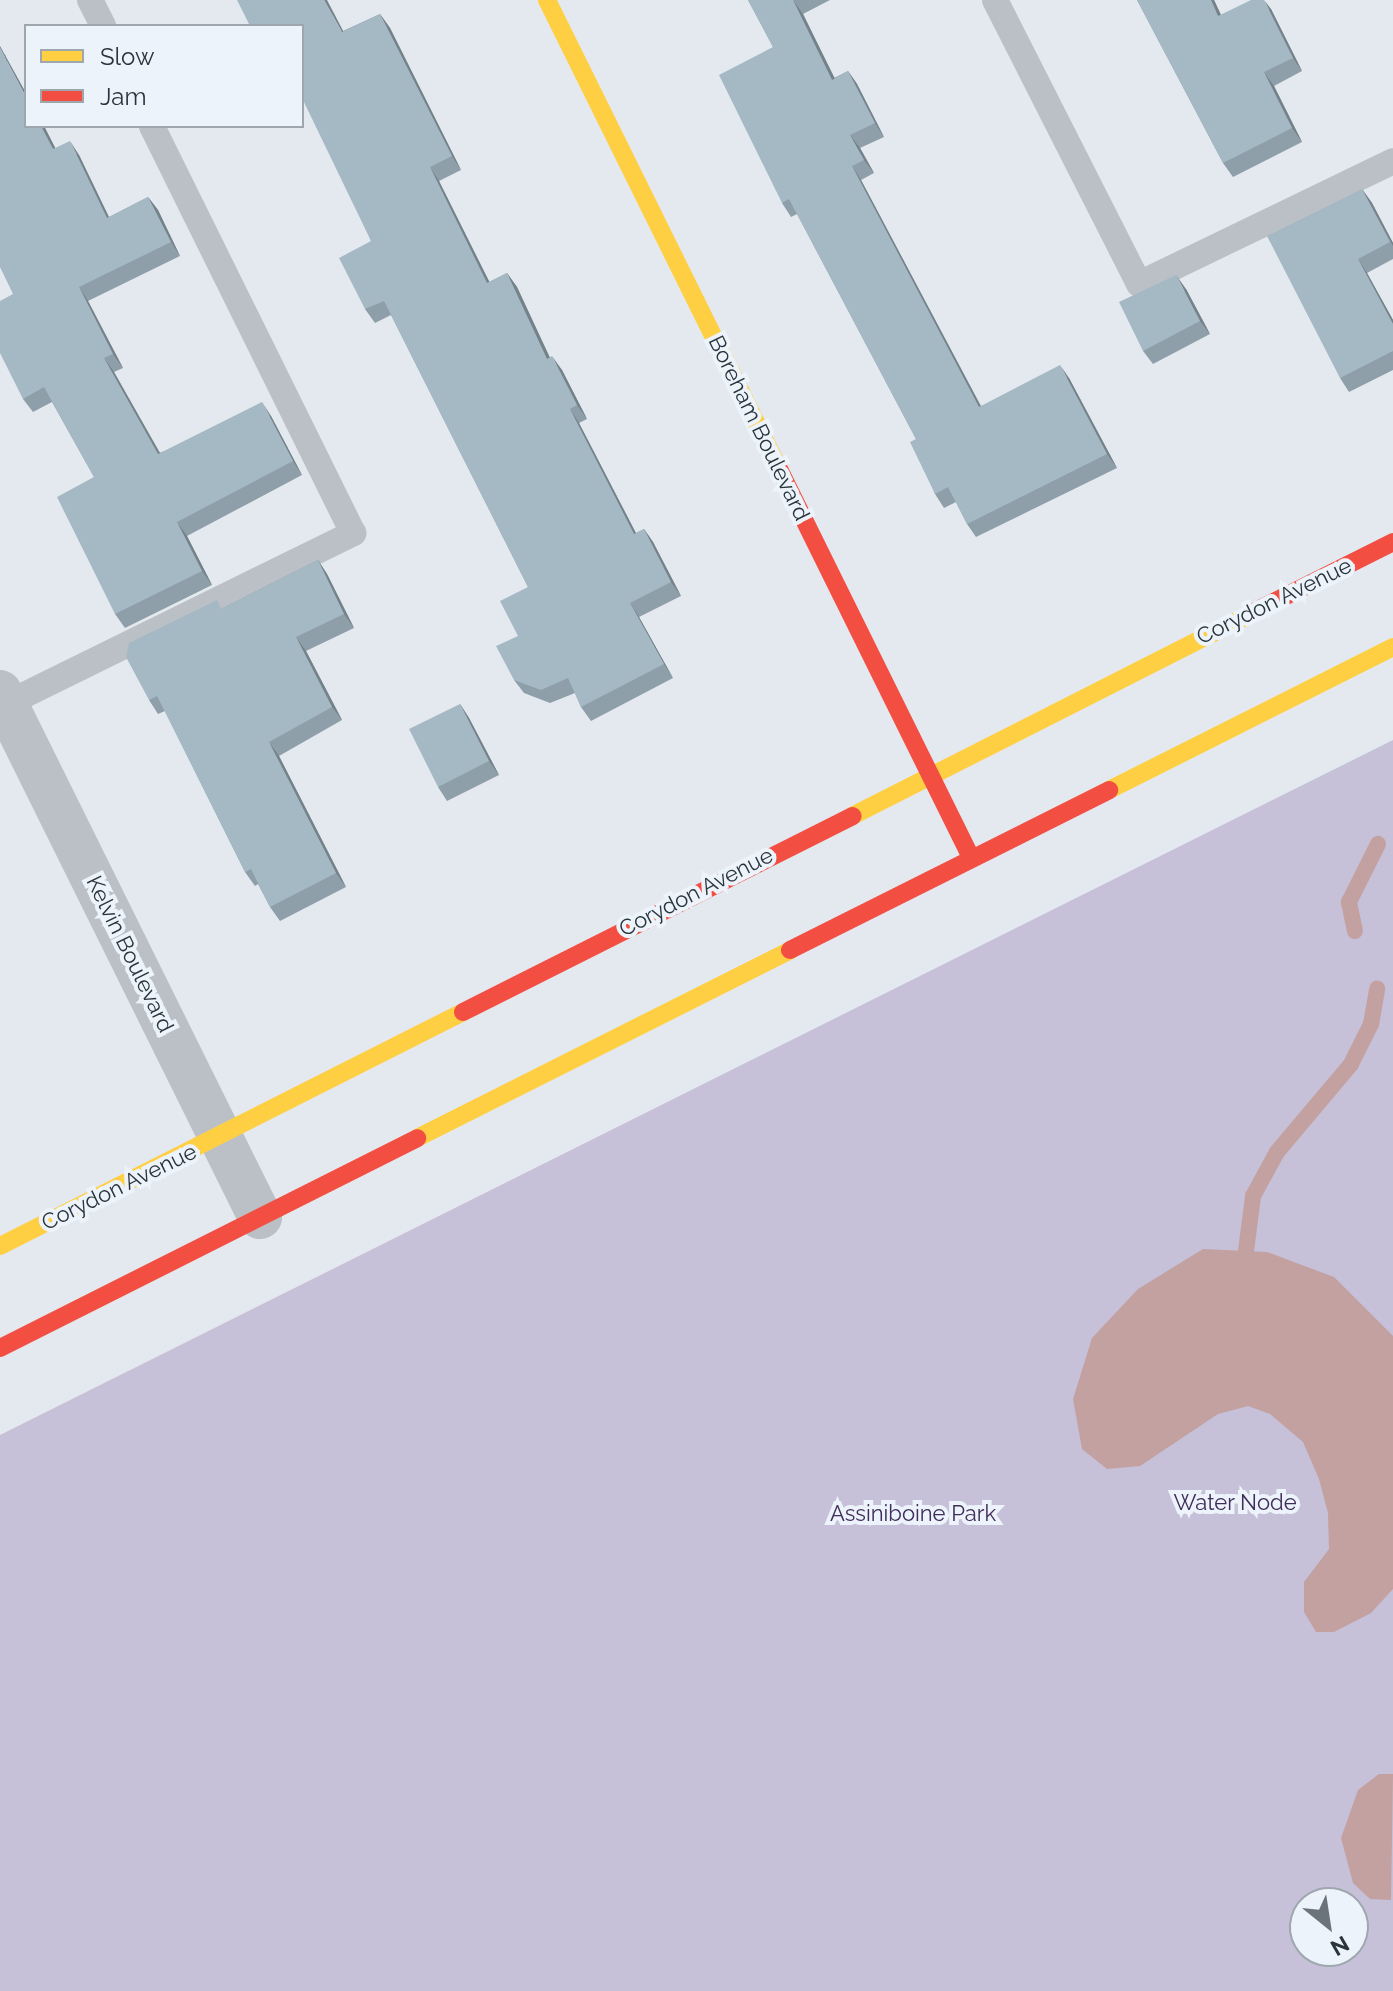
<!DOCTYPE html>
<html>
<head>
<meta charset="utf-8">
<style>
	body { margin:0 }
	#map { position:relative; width:1393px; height:1991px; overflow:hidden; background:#e4e9f0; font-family:Raleway,sans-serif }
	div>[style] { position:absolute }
	.green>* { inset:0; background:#c6c0d8 }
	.water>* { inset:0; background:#c2a1a0 }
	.stream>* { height:16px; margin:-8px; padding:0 8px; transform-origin:8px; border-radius:8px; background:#c2a1a0 }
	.lane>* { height:26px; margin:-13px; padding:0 13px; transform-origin:13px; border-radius:13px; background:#bac0c6 }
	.street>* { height:44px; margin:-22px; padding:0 22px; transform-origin:22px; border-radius:22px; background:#bac0c6 }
	.slow>* { height:18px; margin:-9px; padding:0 9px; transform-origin:9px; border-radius:9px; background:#ffcf43 }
	.jam>* { height:18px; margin:-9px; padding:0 9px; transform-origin:9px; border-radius:9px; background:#f24e42 }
	.wall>* { inset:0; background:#8e9fa9 }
	.shaded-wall>* { inset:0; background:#748289 }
	.building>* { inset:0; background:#a5b9c4 }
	span { translate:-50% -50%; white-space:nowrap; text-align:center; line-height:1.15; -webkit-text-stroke:8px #edf3fb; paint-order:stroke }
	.street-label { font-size:22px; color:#2a353b }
	.park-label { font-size:22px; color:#402d5a }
	.legend { position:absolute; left:24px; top:24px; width:280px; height:104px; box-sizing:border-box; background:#edf3fb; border:2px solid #9fa7ae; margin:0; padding:10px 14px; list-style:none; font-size:24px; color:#2a353b }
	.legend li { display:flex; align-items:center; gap:16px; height:40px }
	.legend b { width:40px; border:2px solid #9fa7ae }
	.north { position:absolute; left:1289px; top:1887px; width:80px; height:80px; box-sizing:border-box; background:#edf3fb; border:2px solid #9fa7ae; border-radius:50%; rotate:150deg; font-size:22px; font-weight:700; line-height:32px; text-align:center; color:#2a353b }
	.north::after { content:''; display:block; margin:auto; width:28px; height:36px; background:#6b747a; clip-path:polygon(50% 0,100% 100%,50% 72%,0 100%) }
</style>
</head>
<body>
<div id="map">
	<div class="green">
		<div style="clip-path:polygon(evenodd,1393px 740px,1393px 1991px,0 1991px,0 1435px,1393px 740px,1305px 1903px,1353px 1903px,1353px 1951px,1305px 1951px,1305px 1903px)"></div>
	</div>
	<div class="water">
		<div style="clip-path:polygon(1203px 1249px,1267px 1252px,1334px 1277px,1393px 1336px,1393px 1589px,1371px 1613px,1334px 1632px,1316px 1632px,1304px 1612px,1304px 1582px,1329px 1549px,1328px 1513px,1319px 1479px,1303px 1442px,1270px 1414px,1248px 1406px,1218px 1414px,1140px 1466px,1107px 1469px,1082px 1449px,1073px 1399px,1092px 1338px,1138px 1289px)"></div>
		<div style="clip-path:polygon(1379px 1774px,1393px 1774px,1391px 1900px,1370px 1899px,1353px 1883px,1341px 1838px,1358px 1790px)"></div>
	</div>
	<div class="stream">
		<div style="left:1355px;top:931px;width:30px;rotate:-102deg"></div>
		<div style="left:1349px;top:902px;width:65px;rotate:-63.4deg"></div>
		<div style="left:1246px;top:1251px;width:55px;rotate:-82.7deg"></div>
		<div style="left:1253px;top:1196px;width:50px;rotate:-61.4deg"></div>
		<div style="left:1277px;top:1152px;width:115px;rotate:-49.9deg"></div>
		<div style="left:1351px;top:1064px;width:45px;rotate:-63.4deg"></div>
		<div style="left:1371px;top:1024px;width:36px;rotate:-80deg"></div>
	</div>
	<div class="lane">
		<div style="left:90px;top:0;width:29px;rotate:63deg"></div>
		<div style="left:995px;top:0;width:318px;rotate:63.1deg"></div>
		<div style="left:1139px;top:284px;width:282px;rotate:-25.8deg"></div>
		<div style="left:0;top:707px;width:394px;rotate:-26.2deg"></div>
		<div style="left:353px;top:533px;width:454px;rotate:-116.3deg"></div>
	</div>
	<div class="street">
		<div style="left:0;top:692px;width:586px;rotate:63.65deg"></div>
	</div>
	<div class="slow">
		<div style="left:547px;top:0;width:523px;rotate:63.68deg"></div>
		<div style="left:1109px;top:790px;width:318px;rotate:-26.7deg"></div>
		<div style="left:852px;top:816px;width:449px;rotate:-26.9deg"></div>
		<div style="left:417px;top:1138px;width:418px;rotate:-26.7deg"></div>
		<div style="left:0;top:1246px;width:519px;rotate:-26.81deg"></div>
	</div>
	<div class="jam">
		<div style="left:779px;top:469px;width:432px;rotate:63.7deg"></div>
		<div style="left:1252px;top:613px;width:158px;rotate:-26.7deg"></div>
		<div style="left:790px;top:950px;width:357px;rotate:-26.6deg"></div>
		<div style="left:463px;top:1012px;width:436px;rotate:-26.7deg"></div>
		<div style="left:0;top:1348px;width:467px;rotate:-26.7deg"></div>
	</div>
	<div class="wall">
		<div style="clip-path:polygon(748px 0,830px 0,803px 14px,834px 78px,848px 71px,857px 84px,884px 137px,860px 148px,874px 173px,861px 180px,981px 406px,1069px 378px,1117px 468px,976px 537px,967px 524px,956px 502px,944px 508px,935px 494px,916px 439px,797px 214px,791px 217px,782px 203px,773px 47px)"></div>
		<div style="clip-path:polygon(1137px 0,1214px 0,1221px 15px,1271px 9px,1302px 71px,1274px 86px,1302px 142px,1233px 177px,1223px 163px)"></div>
		<div style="clip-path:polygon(380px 14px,390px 28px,461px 170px,439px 181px,489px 282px,507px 273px,517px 287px,550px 358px,562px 370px,587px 419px,579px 423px,636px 533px,644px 529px,653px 542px,681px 596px,639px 617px,673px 678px,591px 721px,581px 707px,575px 693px,550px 703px,524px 693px,514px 680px,518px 636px,528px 587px,391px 315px,375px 323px,365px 309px,371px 241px,302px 26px,343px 31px)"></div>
		<div style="clip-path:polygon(5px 54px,26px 126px,44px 126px,55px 148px,79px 155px,109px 217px,148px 197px,158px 210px,180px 256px,88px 301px,123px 368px,114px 372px,159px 453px,271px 416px,302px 475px,187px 536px,212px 585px,125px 628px,115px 614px,94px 477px,52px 402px,33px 412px,23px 399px,13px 294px)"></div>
		<div style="clip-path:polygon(1362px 189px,1372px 203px,1393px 243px,1393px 259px,1367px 273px,1393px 320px,1393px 370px,1349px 392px,1340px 378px)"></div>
		<div style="clip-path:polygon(1186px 289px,1210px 334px,1153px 364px,1143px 351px)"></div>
		<div style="clip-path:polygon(318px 560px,327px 574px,354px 628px,306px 651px,342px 720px,279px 756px,346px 887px,280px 921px,270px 907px,258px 884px,255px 886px,245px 872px,165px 711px,158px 714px,149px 700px,223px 608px)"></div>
		<div style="clip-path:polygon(460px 704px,469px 718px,499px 775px,447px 801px,438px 787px)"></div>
	</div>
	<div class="shaded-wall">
		<div style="clip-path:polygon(324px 0,327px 0,351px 46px,342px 32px)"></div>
		<div style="clip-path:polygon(793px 0,803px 14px,842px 93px,832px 80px)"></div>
		<div style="clip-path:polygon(1211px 0,1214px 0,1228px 30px,1218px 16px)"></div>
		<div style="clip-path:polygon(1264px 0,1271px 9px,1302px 71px,1293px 58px)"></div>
		<div style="clip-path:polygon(380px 14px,390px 28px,461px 170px,452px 156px)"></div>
		<div style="clip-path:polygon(0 46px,26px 93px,26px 97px,0 48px)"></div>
		<div style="clip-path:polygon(848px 71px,857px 84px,884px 137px,875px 123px)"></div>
		<div style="clip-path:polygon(1264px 72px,1274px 86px,1302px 142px,1292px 128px)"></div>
		<div style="clip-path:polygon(41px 126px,44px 126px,63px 163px,53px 149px)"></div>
		<div style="clip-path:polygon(850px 135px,860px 148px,874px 173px,864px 160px)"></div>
		<div style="clip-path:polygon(70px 141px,79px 155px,116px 232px,107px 218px)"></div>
		<div style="clip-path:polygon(852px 166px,861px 180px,988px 420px,979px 407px)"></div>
		<div style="clip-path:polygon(430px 167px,439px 181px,497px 297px,487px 283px)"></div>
		<div style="clip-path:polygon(1362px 189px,1372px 203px,1393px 243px,1393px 246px)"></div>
		<div style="clip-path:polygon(148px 197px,158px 210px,180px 256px,171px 242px)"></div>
		<div style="clip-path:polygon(1358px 259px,1367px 273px,1393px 320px,1393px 324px)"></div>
		<div style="clip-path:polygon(507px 273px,517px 287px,557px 373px,547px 359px)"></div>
		<div style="clip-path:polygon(1176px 275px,1186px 289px,1210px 334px,1200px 321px)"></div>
		<div style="clip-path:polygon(79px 287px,88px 301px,123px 368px,113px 354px)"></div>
		<div style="clip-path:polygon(552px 356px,562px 370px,587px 419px,577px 405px)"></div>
		<div style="clip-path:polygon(104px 358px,114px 372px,168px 467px,158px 454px)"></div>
		<div style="clip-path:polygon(1060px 365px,1069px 378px,1117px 468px,1107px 454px)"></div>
		<div style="clip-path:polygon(262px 402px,271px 416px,302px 475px,293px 461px)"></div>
		<div style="clip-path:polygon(570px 409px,579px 423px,643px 547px,634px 534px)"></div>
		<div style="clip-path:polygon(177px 522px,187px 536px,212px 585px,202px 571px)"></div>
		<div style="clip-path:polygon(644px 529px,653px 542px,681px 596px,671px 582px)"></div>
		<div style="clip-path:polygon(318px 560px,327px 574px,354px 628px,344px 614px)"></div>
		<div style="clip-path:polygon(630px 603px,639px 617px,673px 678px,664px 664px)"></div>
		<div style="clip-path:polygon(296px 637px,306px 651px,342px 720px,332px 707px)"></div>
		<div style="clip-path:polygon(460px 704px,469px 718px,499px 775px,489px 761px)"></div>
		<div style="clip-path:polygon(269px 742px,279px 756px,346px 887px,336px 873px)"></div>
	</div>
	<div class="building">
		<div style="clip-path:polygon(237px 0,324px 0,342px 32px,380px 14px,452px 156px,430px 167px,487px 283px,507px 273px,547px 359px,552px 356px,577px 405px,570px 409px,634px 534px,644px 529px,671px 582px,630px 603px,664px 664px,581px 707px,568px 678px,541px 690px,514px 680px,496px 646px,518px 636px,500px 601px,528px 587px,384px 301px,365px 309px,339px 258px,371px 241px,302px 98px,302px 26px,250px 26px)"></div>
		<div style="clip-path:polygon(748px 0,793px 0,832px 80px,848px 71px,875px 123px,850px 135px,864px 160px,852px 166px,979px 407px,1060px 365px,1107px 454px,967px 524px,948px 487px,935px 494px,910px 442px,916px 439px,789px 199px,782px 203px,719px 75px,773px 47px)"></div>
		<div style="clip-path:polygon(1137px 0,1211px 0,1218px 16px,1251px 0,1264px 0,1293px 58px,1264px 72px,1292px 128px,1223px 163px)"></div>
		<div style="clip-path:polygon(0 48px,26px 97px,26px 126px,41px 126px,53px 149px,70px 141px,107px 218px,148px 197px,171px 242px,79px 287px,113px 354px,104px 358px,158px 454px,262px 402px,293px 461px,177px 522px,202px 571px,115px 614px,57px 497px,94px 477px,44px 387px,23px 399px,0 353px,0 301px,13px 294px,0 267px)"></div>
		<div style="clip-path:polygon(1362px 189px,1390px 242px,1358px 259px,1393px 324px,1393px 351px,1340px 378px,1267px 236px)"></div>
		<div style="clip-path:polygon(1176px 275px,1200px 321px,1143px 351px,1119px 302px)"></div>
		<div style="clip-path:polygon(318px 560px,344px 614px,296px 637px,332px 707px,269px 742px,336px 873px,270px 907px,251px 869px,245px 872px,157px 696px,149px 700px,126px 657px,129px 643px,217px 600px,221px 609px)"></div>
		<div style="clip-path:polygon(460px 704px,489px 761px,438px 787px,409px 729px)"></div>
	</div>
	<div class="street-label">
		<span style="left:759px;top:428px;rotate:64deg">Boreham Boulevard</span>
		<span style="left:1274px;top:601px;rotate:-26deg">Corydon Avenue</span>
		<span style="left:696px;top:892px;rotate:-27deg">Corydon Avenue</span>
		<span style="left:130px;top:954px;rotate:64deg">Kelvin Boulevard</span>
		<span style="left:119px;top:1187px;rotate:-26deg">Corydon Avenue</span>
	</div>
	<div class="park-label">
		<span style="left:1235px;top:1503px">Water Node</span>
		<span style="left:913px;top:1514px">Assiniboine Park</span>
	</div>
	<ul class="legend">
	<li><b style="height:10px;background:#ffcf43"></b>Slow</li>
	<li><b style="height:10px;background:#f24e42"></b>Jam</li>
	</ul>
	<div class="north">N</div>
</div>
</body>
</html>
